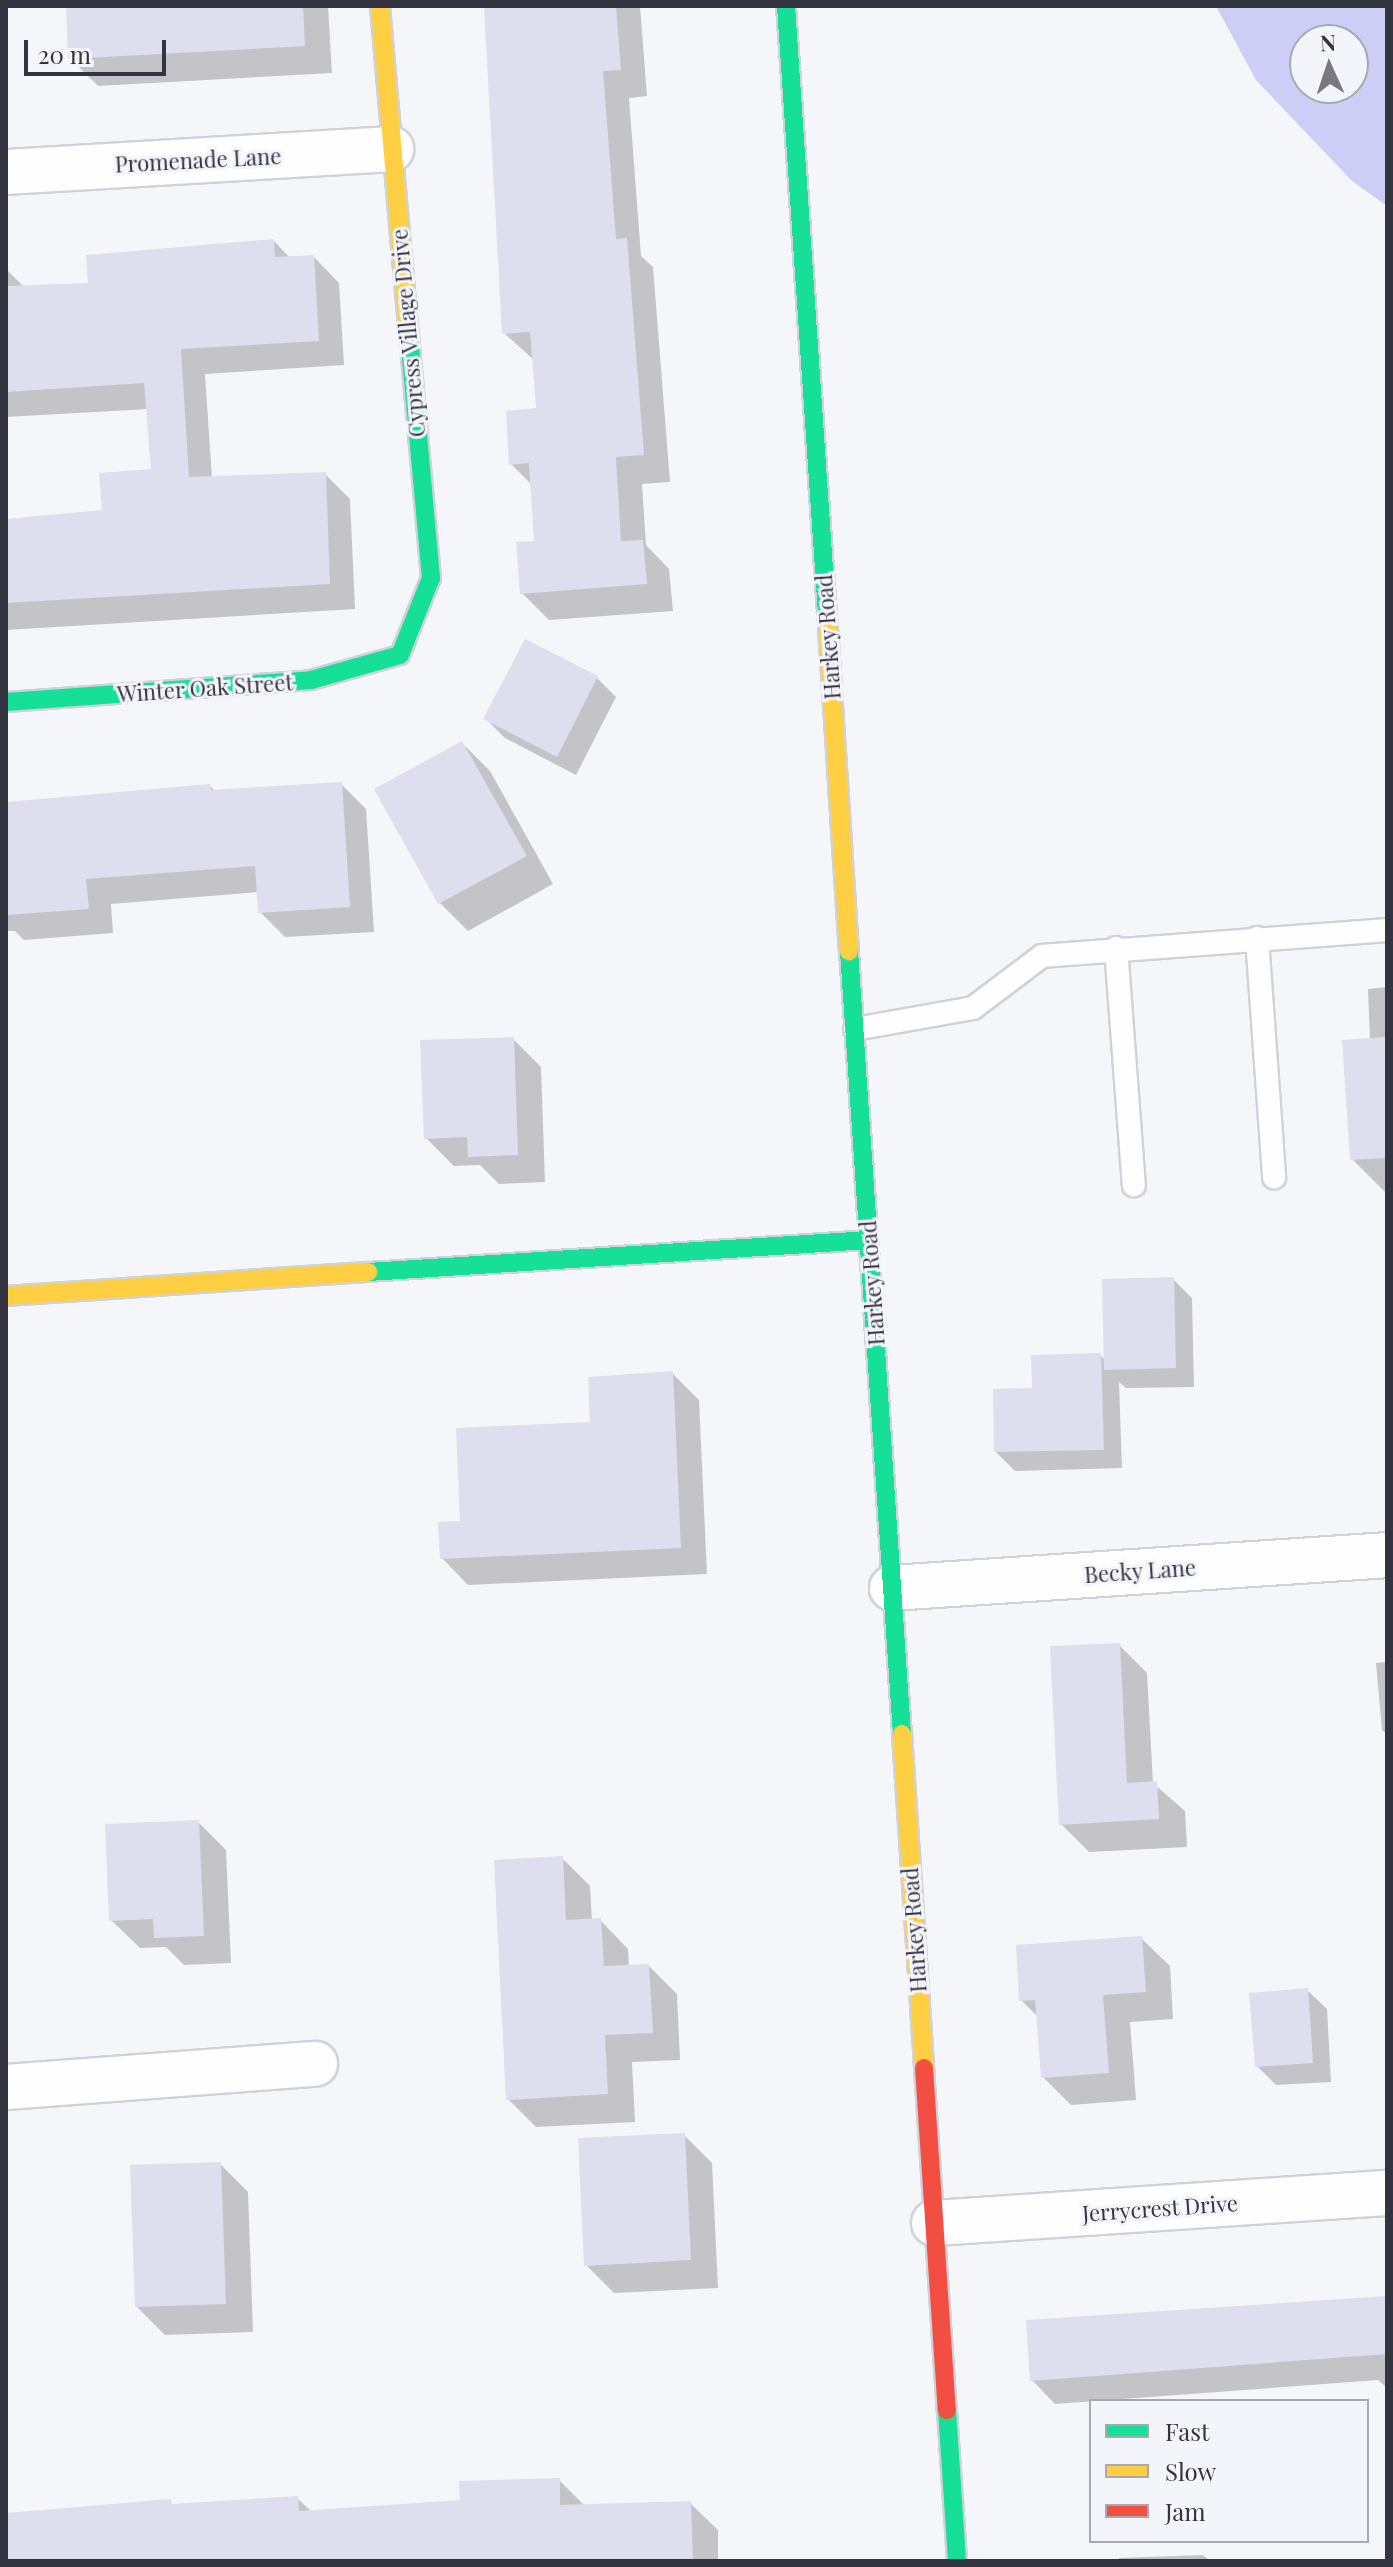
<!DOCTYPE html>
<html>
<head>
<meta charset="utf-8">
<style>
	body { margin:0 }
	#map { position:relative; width:1393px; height:2567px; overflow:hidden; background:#f5f6fa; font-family:"Playfair Display",serif }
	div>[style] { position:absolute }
	.water>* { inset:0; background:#cdcef6 }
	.shadow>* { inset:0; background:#0003 }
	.building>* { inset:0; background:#dedeee }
	.roads { filter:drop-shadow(2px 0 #d1d1d9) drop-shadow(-2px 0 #d1d1d9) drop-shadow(0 2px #d1d1d9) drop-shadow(0 -2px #d1d1d9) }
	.lane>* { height:22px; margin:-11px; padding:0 11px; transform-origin:11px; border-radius:11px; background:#fefefe }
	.street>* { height:44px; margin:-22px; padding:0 22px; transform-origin:22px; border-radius:22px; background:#fefefe }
	.fast>* { height:18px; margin:-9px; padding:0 9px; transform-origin:9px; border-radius:9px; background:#16e098 }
	.slow>* { height:18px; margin:-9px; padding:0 9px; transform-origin:9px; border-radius:9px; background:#ffcf43 }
	.jam>* { height:18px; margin:-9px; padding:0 9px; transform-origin:9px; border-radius:9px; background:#f24e42 }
	span { translate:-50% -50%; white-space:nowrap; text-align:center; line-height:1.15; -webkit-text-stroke:6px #f4f5fb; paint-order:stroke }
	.street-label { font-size:22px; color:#343441 }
	.frame { position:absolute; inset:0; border:8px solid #343441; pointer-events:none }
	.legend { position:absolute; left:1089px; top:2399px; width:280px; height:144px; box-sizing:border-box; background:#f4f5fb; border:2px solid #a7a8b1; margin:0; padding:10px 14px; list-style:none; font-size:24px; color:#343441 }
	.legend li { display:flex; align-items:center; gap:16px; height:40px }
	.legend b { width:40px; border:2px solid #a7a8b1 }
	.north { position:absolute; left:1289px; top:24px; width:80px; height:80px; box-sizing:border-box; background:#f4f5fb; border:2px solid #a7a8b1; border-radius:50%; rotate:357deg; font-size:22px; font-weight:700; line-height:32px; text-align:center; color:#343441 }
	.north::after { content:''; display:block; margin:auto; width:28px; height:36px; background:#787882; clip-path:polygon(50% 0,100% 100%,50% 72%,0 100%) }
	.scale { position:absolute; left:24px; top:40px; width:142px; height:36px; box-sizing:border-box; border:4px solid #343441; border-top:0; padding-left:10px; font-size:24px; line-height:28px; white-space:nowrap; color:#343441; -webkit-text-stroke:6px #f4f5fb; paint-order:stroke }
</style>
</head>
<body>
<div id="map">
	<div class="water">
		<div style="clip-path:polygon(evenodd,1216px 6px,1387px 6px,1387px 206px,1352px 181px,1256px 80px,1216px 6px,1305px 40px,1353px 40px,1353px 88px,1305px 88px,1305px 40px)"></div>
	</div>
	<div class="shadow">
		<div style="clip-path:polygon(68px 6px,328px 6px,332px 73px,98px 86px,70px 58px)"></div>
		<div style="clip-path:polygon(485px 6px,640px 6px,647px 96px,629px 98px,641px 256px,653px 267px,670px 482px,642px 484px,646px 545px,669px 569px,673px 611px,549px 620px,522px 593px,536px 543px,532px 485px,511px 464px,538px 410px,534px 360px,504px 333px)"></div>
		<div style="clip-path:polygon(274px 241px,291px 259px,314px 257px,339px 283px,344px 365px,205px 374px,212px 478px,325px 474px,350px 499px,355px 609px,6px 630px,6px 521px,104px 512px,153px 471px,148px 409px,6px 417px,6px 269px,24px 287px,90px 285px)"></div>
		<div style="clip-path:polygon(526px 641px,597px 678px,616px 697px,576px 775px,505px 738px,486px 719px)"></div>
		<div style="clip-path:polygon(462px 743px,490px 771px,553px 884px,468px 931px,440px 903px,377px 789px)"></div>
		<div style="clip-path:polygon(341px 784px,366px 809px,374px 932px,285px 937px,260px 912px,258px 892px,111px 904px,113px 933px,24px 940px,15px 931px,6px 931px,6px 804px,210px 786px,215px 791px)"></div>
		<div style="clip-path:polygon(1387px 987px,1387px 1194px,1352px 1159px,1370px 1040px,1368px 989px)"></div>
		<div style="clip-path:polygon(513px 1039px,541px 1067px,545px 1182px,499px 1184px,480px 1165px,454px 1166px,426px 1138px)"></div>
		<div style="clip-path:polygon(1173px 1279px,1192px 1298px,1194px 1387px,1126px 1388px,1119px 1382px,1122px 1468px,1015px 1471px,996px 1452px,1034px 1390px,1100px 1355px,1106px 1361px)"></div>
		<div style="clip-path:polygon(672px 1373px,699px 1400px,707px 1574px,468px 1585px,442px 1558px,592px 1424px)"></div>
		<div style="clip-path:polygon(1119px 1645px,1147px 1673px,1153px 1783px,1185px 1811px,1187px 1847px,1089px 1852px,1061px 1824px)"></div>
		<div style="clip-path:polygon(1387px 1662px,1387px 1735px,1382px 1730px,1376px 1663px)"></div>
		<div style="clip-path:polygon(198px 1822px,226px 1850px,231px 1963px,184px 1965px,166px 1947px,140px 1948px,111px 1920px)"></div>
		<div style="clip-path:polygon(562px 1858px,590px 1886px,592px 1921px,600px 1920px,628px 1949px,629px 1967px,649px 1966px,677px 1994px,680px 2060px,632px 2062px,635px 2122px,536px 2127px,508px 2099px)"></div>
		<div style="clip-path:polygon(1141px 1938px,1170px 1966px,1173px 2019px,1130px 2022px,1136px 2100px,1071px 2105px,1043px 2077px,1038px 2017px,1021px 2000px)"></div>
		<div style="clip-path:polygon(1307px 1990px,1327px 2009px,1331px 2082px,1276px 2085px,1257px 2066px)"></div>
		<div style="clip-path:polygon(684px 2135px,712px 2163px,718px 2288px,614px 2293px,586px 2265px)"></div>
		<div style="clip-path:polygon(220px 2164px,248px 2192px,253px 2332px,165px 2335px,137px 2307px)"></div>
		<div style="clip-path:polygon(1387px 2297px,1387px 2388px,1378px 2380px,1055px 2404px,1032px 2380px)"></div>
		<div style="clip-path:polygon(559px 2480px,585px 2506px,690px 2503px,718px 2530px,718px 2561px,6px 2561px,6px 2514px,297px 2498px,312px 2512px,462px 2502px)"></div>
		<div style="clip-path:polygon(1203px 2555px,1210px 2561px,1119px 2561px,1119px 2558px)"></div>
	</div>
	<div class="building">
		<div style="clip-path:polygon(66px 6px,303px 6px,305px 46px,68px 59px)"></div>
		<div style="clip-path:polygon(484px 6px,616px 6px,621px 70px,603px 71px,616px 239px,627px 238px,644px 455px,616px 457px,621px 541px,643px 540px,647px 584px,520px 594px,516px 542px,534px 541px,529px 463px,509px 465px,506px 411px,536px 408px,530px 332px,502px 334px)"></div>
		<div style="clip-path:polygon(274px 239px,275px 257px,314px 255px,319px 341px,181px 349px,189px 477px,326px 472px,330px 584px,6px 603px,6px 519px,102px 510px,99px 473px,151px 469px,144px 383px,6px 392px,6px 286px,88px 283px,86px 255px)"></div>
		<div style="clip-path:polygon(525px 639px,598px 676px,557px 757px,483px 719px)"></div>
		<div style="clip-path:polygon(462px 741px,527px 856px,438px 904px,374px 789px)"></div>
		<div style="clip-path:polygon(342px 782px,350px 907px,258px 913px,255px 866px,86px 879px,89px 909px,6px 915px,6px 802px,210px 784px,211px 790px)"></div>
		<div style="clip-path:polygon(514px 1037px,518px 1155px,468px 1157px,467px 1137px,424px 1139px,420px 1040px)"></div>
		<div style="clip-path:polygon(1387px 1037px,1387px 1158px,1350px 1160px,1342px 1040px)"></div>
		<div style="clip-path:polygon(1174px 1277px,1176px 1368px,1104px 1370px,1102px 1279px)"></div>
		<div style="clip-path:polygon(1101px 1353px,1104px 1450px,994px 1452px,993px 1389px,1032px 1388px,1031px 1355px)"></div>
		<div style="clip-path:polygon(673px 1371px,681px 1548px,440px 1559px,438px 1522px,460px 1521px,456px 1428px,590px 1422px,588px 1377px)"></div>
		<div style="clip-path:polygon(1120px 1643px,1127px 1783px,1157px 1781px,1159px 1819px,1059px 1825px,1050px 1646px)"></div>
		<div style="clip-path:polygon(199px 1820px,204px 1936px,154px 1938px,153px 1919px,109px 1921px,105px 1824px)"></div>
		<div style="clip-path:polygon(563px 1856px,566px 1920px,601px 1918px,604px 1966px,649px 1964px,653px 2033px,605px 2035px,608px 2094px,506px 2100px,494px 1860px)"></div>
		<div style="clip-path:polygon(1142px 1936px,1146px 1992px,1103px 1995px,1109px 2073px,1041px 2078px,1035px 2000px,1019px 2001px,1016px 1945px)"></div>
		<div style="clip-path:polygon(1308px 1988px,1313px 2063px,1255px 2067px,1249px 1993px)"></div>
		<div style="clip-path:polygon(685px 2133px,691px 2260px,584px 2266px,578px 2138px)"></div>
		<div style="clip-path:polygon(221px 2162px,226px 2304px,135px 2307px,130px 2165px)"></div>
		<div style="clip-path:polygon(1387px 2296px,1387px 2354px,1030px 2381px,1026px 2320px)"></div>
		<div style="clip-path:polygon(560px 2478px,560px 2505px,691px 2501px,693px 2561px,6px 2561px,6px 2513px,171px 2499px,172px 2504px,298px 2496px,299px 2511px,460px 2500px,459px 2481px)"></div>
	</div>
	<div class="roads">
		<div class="lane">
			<div style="left:1257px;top:938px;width:240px;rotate:85.9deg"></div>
			<div style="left:1116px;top:948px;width:238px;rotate:85.7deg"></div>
			<div style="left:855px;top:1029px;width:120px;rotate:-10.1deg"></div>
			<div style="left:973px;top:1008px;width:86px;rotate:-37deg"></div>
			<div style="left:1042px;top:956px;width:346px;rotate:-4.3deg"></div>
		</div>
		<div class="street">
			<div style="left:6px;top:172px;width:386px;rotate:-3.4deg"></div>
			<div style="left:892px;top:1588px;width:496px;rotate:-3.8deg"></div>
			<div style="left:6px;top:2087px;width:310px;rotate:-4.3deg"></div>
			<div style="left:934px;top:2223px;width:454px;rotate:-3.8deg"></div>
		</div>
		<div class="fast">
			<div style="left:786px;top:6px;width:623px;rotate:86.14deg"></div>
			<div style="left:6px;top:702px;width:306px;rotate:-4.1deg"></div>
			<div style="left:311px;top:680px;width:92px;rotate:-15.7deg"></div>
			<div style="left:400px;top:655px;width:83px;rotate:-68.1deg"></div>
			<div style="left:431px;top:578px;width:254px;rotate:-95.2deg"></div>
			<div style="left:849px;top:951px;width:785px;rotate:86.13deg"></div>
			<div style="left:368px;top:1272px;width:502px;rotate:-3.65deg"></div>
			<div style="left:947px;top:2410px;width:151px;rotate:86.2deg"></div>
		</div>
		<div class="slow">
			<div style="left:380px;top:6px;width:320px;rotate:85deg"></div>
			<div style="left:828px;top:628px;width:324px;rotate:86.3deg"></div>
			<div style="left:6px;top:1296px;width:363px;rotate:-3.8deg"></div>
			<div style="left:902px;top:1734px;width:335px;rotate:86.2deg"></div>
		</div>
		<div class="jam">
			<div style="left:924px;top:2068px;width:343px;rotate:86.2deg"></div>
		</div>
	</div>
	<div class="street-label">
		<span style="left:198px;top:160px;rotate:-3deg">Promenade Lane</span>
		<span style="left:408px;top:333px;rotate:-95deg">Cypress Village Drive</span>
		<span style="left:828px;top:637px;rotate:-94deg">Harkey Road</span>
		<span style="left:205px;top:688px;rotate:-4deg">Winter Oak Street</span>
		<span style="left:872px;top:1283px;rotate:-94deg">Harkey Road</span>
		<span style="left:1140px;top:1571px;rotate:-4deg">Becky Lane</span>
		<span style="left:914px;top:1930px;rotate:-94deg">Harkey Road</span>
		<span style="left:1160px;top:2208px;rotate:-4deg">Jerrycrest Drive</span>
	</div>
	<div class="frame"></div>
	<ul class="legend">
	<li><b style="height:10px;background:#16e098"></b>Fast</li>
	<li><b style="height:10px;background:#ffcf43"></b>Slow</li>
	<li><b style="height:10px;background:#f24e42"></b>Jam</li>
	</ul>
	<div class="north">N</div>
	<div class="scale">20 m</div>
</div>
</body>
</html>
